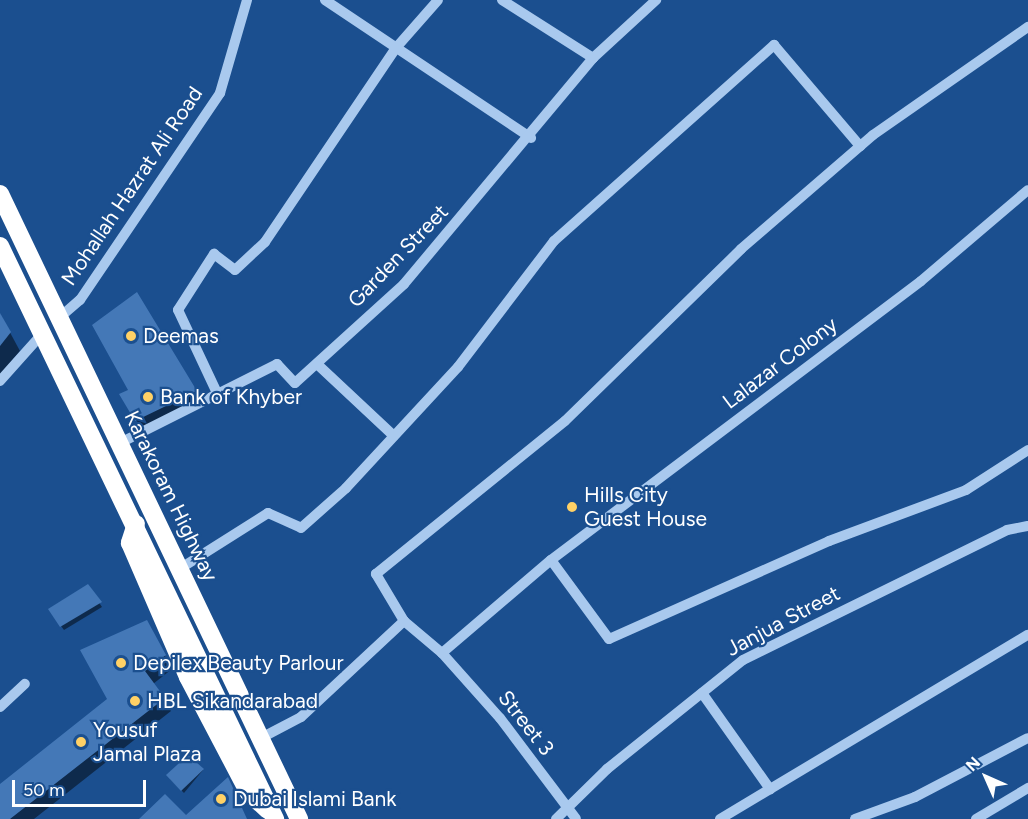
<!DOCTYPE html>
<html>
<head>
<meta charset="utf-8">
<style>
	body { margin:0 }
	#map { position:relative; width:1028px; height:819px; overflow:hidden; background:#1b4f8f; font-family:Figtree,sans-serif }
	div>[style] { position:absolute }
	.shadow>* { inset:0; background:#0007 }
	.building>* { inset:0; background:#4478b7 }
	.minor>* { height:10px; margin:-5px; padding:0 5px; transform-origin:5px; border-radius:5px; background:#a9c9ee }
	.highway>* { height:18px; margin:-9px; padding:0 9px; transform-origin:9px; border-radius:9px; background:#fff }
	.dots>* { width:16px; height:16px; translate:-50% -50%; box-sizing:border-box; border:3px solid #1b4f8f; border-radius:50% }
	span { translate:-50% -50%; white-space:nowrap; text-align:center; line-height:1.15; -webkit-text-stroke:4.5px #1b4f8f; paint-order:stroke }
	.street-label { font-size:21px; color:#fff }
	.poi-label { font-size:21px; color:#fff }
	.left { translate:0 -50%; text-align:left }
	.north { position:absolute; left:956px; top:747px; width:60px; height:60px; -webkit-text-stroke:4px #1b4f8f; paint-order:stroke; rotate:315deg; font-size:16px; font-weight:700; line-height:24px; text-align:center; color:#fff }
	.north::after { content:''; display:block; margin:auto; width:21px; height:27px; background:#fff; clip-path:polygon(50% 0,100% 100%,50% 72%,0 100%) }
	.scale { position:absolute; left:12px; top:780px; width:134px; height:27px; box-sizing:border-box; border:3px solid #fff; border-top:0; padding-left:8px; font-size:18px; line-height:21px; white-space:nowrap; color:#fff; -webkit-text-stroke:4px #1b4f8f; paint-order:stroke }
</style>
</head>
<body>
<div id="map">
	<div class="shadow">
		<div style="clip-path:polygon(0 314px,20px 351px,0 375px)"></div>
		<div style="clip-path:polygon(196px 391px,203px 404px,144px 433px,121px 395px)"></div>
		<div style="clip-path:polygon(88px 586px,102px 607px,64px 630px,52px 614px)"></div>
		<div style="clip-path:polygon(146px 622px,172px 669px,153px 684px,171px 711px,34px 819px,0 819px,0 786px,109px 699px)"></div>
		<div style="clip-path:polygon(203px 770px,184px 793px,170px 779px)"></div>
	</div>
	<div class="building">
		<div style="clip-path:polygon(137px 292px,197px 391px,135px 421px,119px 394px,128px 390px,92px 325px)"></div>
		<div style="clip-path:polygon(0 313px,11px 332px,0 346px)"></div>
		<div style="clip-path:polygon(88px 584px,102px 602px,60px 627px,48px 609px)"></div>
		<div style="clip-path:polygon(147px 620px,166px 655px,145px 671px,165px 698px,10px 819px,0 819px,0 784px,107px 699px,80px 650px)"></div>
		<div style="clip-path:polygon(188px 755px,204px 769px,181px 791px,166px 775px)"></div>
		<div style="clip-path:polygon(228px 777px,247px 819px,139px 819px,165px 794px,186px 815px)"></div>
	</div>
	<div class="minor">
		<div style="left:325px;top:0;width:248px;rotate:33.8deg"></div>
		<div style="left:502px;top:0;width:108px;rotate:32.5deg"></div>
		<div style="left:59px;top:318px;width:28px;rotate:-41deg"></div>
		<div style="left:80px;top:300px;width:250px;rotate:-55.9deg"></div>
		<div style="left:220px;top:93px;width:97px;rotate:-73.8deg"></div>
		<div style="left:317px;top:364px;width:105px;rotate:43.1deg"></div>
		<div style="left:0;top:381px;width:63px;rotate:-48.2deg"></div>
		<div style="left:218px;top:395px;width:94px;rotate:-115.2deg"></div>
		<div style="left:178px;top:310px;width:67px;rotate:-57.3deg"></div>
		<div style="left:214px;top:254px;width:26px;rotate:37deg"></div>
		<div style="left:235px;top:270px;width:41px;rotate:-43deg"></div>
		<div style="left:265px;top:242px;width:233px;rotate:-56deg"></div>
		<div style="left:395px;top:49px;width:65px;rotate:-48.7deg"></div>
		<div style="left:120px;top:443px;width:176px;rotate:-26.7deg"></div>
		<div style="left:277px;top:364px;width:26px;rotate:47deg"></div>
		<div style="left:295px;top:383px;width:147px;rotate:-42.2deg"></div>
		<div style="left:404px;top:284px;width:295px;rotate:-50.1deg"></div>
		<div style="left:593px;top:58px;width:86px;rotate:-42.6deg"></div>
		<div style="left:551px;top:560px;width:98px;rotate:53.7deg"></div>
		<div style="left:609px;top:639px;width:241px;rotate:-24deg"></div>
		<div style="left:829px;top:541px;width:146px;rotate:-20.4deg"></div>
		<div style="left:966px;top:490px;width:74px;rotate:-32.8deg"></div>
		<div style="left:181px;top:568px;width:103px;rotate:-32.3deg"></div>
		<div style="left:268px;top:513px;width:36px;rotate:24deg"></div>
		<div style="left:301px;top:528px;width:60px;rotate:-41.6deg"></div>
		<div style="left:346px;top:488px;width:165px;rotate:-47.2deg"></div>
		<div style="left:458px;top:367px;width:158px;rotate:-52.7deg"></div>
		<div style="left:554px;top:241px;width:295px;rotate:-41.7deg"></div>
		<div style="left:774px;top:45px;width:133px;rotate:49.6deg"></div>
		<div style="left:404px;top:621px;width:55px;rotate:-120.8deg"></div>
		<div style="left:376px;top:574px;width:243px;rotate:-39deg"></div>
		<div style="left:565px;top:421px;width:246px;rotate:-44.3deg"></div>
		<div style="left:741px;top:249px;width:174px;rotate:-40.8deg"></div>
		<div style="left:873px;top:135px;width:189px;rotate:-34.9deg"></div>
		<div style="left:442px;top:653px;width:87px;rotate:48.3deg"></div>
		<div style="left:500px;top:718px;width:126px;rotate:53deg"></div>
		<div style="left:702px;top:693px;width:118px;rotate:54.7deg"></div>
		<div style="left:0;top:707px;width:34px;rotate:-43deg"></div>
		<div style="left:261px;top:738px;width:45px;rotate:-27.7deg"></div>
		<div style="left:301px;top:717px;width:141px;rotate:-43deg"></div>
		<div style="left:404px;top:621px;width:50px;rotate:40.1deg"></div>
		<div style="left:442px;top:653px;width:143px;rotate:-40.5deg"></div>
		<div style="left:551px;top:560px;width:463px;rotate:-37deg"></div>
		<div style="left:921px;top:281px;width:140px;rotate:-40.4deg"></div>
		<div style="left:556px;top:819px;width:71px;rotate:-44.4deg"></div>
		<div style="left:607px;top:769px;width:174px;rotate:-38.7deg"></div>
		<div style="left:743px;top:660px;width:294px;rotate:-26.2deg"></div>
		<div style="left:1007px;top:530px;width:21px;rotate:-11deg"></div>
		<div style="left:720px;top:819px;width:359px;rotate:-30.9deg"></div>
		<div style="left:855px;top:819px;width:64px;rotate:-20.1deg"></div>
		<div style="left:915px;top:797px;width:127px;rotate:-27.6deg"></div>
		<div style="left:976px;top:819px;width:61px;rotate:-30.8deg"></div>
	</div>
	<div class="highway">
		<div style="left:0;top:194px;width:693px;rotate:64.43deg"></div>
		<div style="left:0;top:246px;width:636px;rotate:64.36deg"></div>
		<div style="left:136px;top:524px;width:20px;rotate:108deg"></div>
		<div style="left:130px;top:543px;width:146px;rotate:66.6deg"></div>
		<div style="left:188px;top:677px;width:131px;rotate:62.3deg"></div>
		<div style="left:249px;top:793px;width:25px;rotate:42deg"></div>
	</div>
	<div class="dots">
		<div style="left:131px;top:336px;background:#ffd166"></div>
		<div style="left:148px;top:397px;background:#ffd166"></div>
		<div style="left:572px;top:507px;background:#ffd166"></div>
		<div style="left:121px;top:663px;background:#ffd166"></div>
		<div style="left:135px;top:701px;background:#ffd166"></div>
		<div style="left:81px;top:742px;background:#ffd166"></div>
		<div style="left:221px;top:799px;background:#ffd166"></div>
	</div>
	<div class="street-label">
		<span style="left:132px;top:186px;rotate:-56deg">Mohallah Hazrat Ali Road</span>
		<span style="left:398px;top:256px;rotate:-46deg">Garden Street</span>
		<span style="left:780px;top:363px;rotate:-37deg">Lalazar Colony</span>
		<span style="left:171px;top:496px;rotate:64deg">Karakoram Highway</span>
		<span style="left:783px;top:621px;rotate:-28deg">Janjua Street</span>
		<span style="left:526px;top:723px;rotate:52deg">Street 3</span>
	</div>
	<div class="poi-label">
		<span class="left" style="left:143px;top:336px">Deemas</span>
		<span class="left" style="left:160px;top:397px">Bank of Khyber</span>
		<span class="left" style="left:584px;top:507px">Hills City<br>Guest House</span>
		<span class="left" style="left:133px;top:663px">Depilex Beauty Parlour</span>
		<span class="left" style="left:147px;top:701px">HBL Sikandarabad</span>
		<span class="left" style="left:93px;top:742px">Yousuf<br>Jamal Plaza</span>
		<span class="left" style="left:233px;top:799px">Dubai Islami Bank</span>
	</div>
	<div class="north">N</div>
	<div class="scale">50 m</div>
</div>
</body>
</html>
